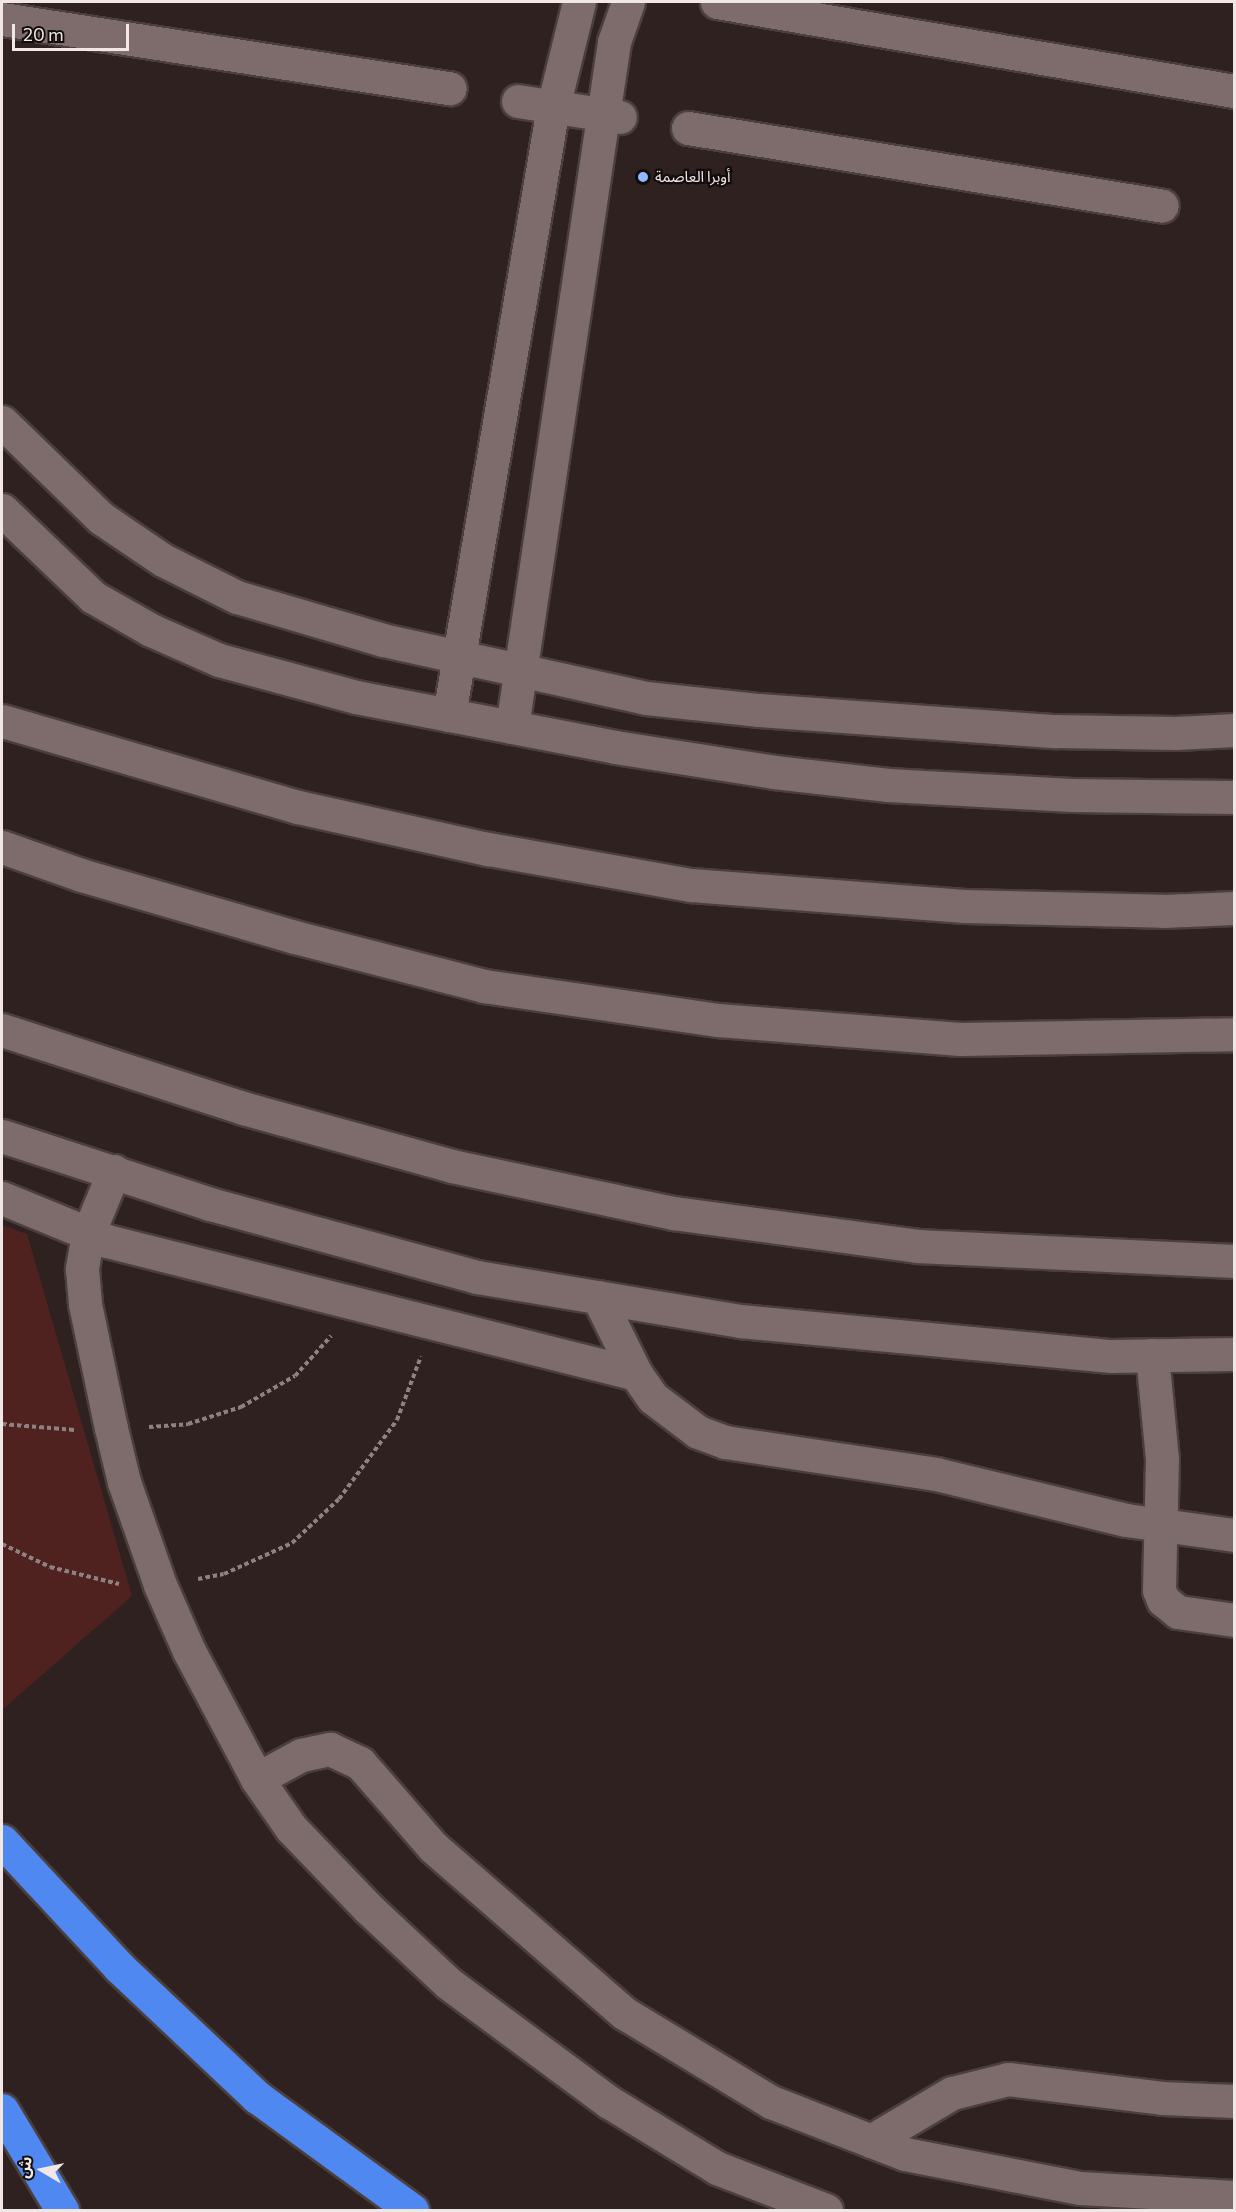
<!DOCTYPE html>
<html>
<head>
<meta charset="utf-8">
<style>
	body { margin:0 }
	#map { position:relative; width:1236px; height:2212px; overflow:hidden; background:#2e2120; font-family:Commissioner,"Noto Sans Arabic",sans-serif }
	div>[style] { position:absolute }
	.green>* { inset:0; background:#50221f }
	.path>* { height:4px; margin-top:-2px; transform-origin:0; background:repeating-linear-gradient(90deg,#8d8281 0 4.5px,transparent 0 7.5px) }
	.roads { filter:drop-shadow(2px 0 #4b3f3e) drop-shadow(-2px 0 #4b3f3e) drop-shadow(0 2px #4b3f3e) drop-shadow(0 -2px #4b3f3e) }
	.minor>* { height:33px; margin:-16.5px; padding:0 16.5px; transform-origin:16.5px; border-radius:16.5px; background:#7d6c6b }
	.highway>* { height:33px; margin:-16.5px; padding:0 16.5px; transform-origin:16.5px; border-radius:16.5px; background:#4f88f0 }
	.dots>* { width:16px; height:16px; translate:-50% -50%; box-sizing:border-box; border:3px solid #120c0c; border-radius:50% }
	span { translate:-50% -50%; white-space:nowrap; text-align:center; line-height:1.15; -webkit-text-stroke:4.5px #120c0c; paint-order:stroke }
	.poi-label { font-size:15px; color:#f1e7e6 }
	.left { translate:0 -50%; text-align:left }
	.frame { position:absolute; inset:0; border:3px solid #f1e7e6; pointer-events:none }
	.north { position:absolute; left:12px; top:2140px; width:60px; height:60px; -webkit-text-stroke:4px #120c0c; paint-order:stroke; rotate:279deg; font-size:16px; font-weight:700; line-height:24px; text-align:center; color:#f1e7e6 }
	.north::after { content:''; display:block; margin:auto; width:21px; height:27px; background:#f1e7e6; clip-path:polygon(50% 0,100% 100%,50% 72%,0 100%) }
	.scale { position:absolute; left:12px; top:24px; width:117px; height:27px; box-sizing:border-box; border:3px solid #f1e7e6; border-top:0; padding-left:8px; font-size:18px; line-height:21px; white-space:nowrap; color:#f1e7e6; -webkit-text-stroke:4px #120c0c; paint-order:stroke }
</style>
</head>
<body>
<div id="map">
	<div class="green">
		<div style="clip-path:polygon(2px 1225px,27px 1234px,132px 1596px,2px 1710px)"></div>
	</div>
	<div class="path">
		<div style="left:2px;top:1424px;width:73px;rotate:4.7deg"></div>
		<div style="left:149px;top:1427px;width:39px;rotate:-4deg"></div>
		<div style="left:188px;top:1424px;width:56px;rotate:-17.8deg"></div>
		<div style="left:241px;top:1407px;width:62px;rotate:-29.9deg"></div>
		<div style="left:295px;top:1376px;width:54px;rotate:-48deg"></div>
		<div style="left:2px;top:1544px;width:53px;rotate:25.6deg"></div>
		<div style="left:50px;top:1567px;width:71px;rotate:13.8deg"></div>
		<div style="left:198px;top:1579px;width:26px;rotate:-11deg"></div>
		<div style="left:224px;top:1574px;width:75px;rotate:-24.5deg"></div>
		<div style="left:292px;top:1543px;width:64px;rotate:-43.1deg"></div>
		<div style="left:339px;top:1499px;width:98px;rotate:-53.7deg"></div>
		<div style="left:397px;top:1420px;width:68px;rotate:-69.4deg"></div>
	</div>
	<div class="roads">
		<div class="minor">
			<div style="left:717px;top:2px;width:525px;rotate:9.77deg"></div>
			<div style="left:2px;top:19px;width:453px;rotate:8.8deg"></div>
			<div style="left:518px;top:101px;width:103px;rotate:8.9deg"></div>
			<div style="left:688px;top:128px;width:480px;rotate:9.3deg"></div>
			<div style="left:2px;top:422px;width:138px;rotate:44.1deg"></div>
			<div style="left:101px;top:518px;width:75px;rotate:34.1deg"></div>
			<div style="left:163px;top:560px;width:83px;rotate:26.6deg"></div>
			<div style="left:237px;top:597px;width:152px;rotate:16.4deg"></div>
			<div style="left:383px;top:640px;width:269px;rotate:12.4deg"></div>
			<div style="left:646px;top:698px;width:114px;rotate:6.1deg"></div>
			<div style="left:759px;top:710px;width:297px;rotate:4.1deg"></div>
			<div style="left:1055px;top:731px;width:121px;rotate:0.9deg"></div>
			<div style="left:1176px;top:733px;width:58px;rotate:-3deg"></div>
			<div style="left:2px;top:510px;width:126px;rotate:43.7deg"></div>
			<div style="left:93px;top:597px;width:67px;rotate:29.6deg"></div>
			<div style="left:151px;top:630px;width:74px;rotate:23.8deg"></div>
			<div style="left:219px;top:660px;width:142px;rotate:15.1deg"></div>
			<div style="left:356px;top:697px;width:264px;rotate:10.9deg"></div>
			<div style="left:615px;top:747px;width:161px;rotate:8.9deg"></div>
			<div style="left:774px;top:772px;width:115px;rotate:6.5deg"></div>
			<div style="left:888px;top:785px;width:184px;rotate:3.1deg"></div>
			<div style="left:1072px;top:795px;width:162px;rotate:0.7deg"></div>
			<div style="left:449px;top:715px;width:617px;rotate:-80.29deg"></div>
			<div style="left:553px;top:107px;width:108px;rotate:-76.1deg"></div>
			<div style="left:2px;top:721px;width:308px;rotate:16.2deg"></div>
			<div style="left:298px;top:807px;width:195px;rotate:12.5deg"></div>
			<div style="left:488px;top:849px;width:206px;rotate:10.1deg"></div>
			<div style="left:691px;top:885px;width:274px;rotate:4.4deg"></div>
			<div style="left:964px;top:906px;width:199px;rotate:1.4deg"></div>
			<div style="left:1163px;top:911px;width:71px;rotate:-2.4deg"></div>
			<div style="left:512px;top:727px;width:693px;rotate:-81.53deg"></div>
			<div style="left:614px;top:42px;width:42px;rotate:-70.7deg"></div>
			<div style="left:2px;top:847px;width:84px;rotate:19.5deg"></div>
			<div style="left:81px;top:875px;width:223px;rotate:16.2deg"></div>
			<div style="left:295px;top:937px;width:195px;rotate:14.5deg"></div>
			<div style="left:484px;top:986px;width:236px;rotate:8.3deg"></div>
			<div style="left:718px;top:1020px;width:243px;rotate:4.5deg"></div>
			<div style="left:960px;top:1039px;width:274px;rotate:-1deg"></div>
			<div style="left:2px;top:1030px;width:253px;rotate:17.9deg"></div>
			<div style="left:243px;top:1108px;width:217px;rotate:15.5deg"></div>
			<div style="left:452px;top:1166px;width:227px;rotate:12deg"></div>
			<div style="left:674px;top:1213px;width:246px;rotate:7.7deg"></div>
			<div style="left:918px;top:1246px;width:316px;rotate:2.7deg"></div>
			<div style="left:2px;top:1136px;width:219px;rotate:18.1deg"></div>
			<div style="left:210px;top:1204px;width:277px;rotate:15.3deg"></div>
			<div style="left:477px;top:1277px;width:267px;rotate:9.5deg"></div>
			<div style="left:740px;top:1321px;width:373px;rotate:5.4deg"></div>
			<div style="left:1111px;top:1356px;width:123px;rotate:-0.9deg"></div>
			<div style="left:114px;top:1171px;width:68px;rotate:112.4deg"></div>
			<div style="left:88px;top:1234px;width:36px;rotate:100deg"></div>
			<div style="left:82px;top:1269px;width:35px;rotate:85deg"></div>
			<div style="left:85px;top:1304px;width:127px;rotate:78.2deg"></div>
			<div style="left:111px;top:1428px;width:56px;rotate:76.5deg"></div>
			<div style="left:124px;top:1482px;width:109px;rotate:70.7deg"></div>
			<div style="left:160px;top:1585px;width:72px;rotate:66.3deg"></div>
			<div style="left:189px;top:1651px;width:145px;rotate:62deg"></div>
			<div style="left:257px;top:1779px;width:60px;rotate:55.2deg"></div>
			<div style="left:291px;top:1828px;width:112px;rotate:46.1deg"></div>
			<div style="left:369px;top:1909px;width:108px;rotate:43.1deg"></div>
			<div style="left:448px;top:1983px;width:200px;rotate:36.5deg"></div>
			<div style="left:609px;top:2102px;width:127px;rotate:31.4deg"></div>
			<div style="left:717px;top:2168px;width:117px;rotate:21.1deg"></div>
			<div style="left:2px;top:1198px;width:113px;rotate:22.3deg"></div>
			<div style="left:107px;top:1241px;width:545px;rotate:14.11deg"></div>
			<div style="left:598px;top:1297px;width:86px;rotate:63.7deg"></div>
			<div style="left:636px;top:1374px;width:29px;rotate:55deg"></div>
			<div style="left:653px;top:1398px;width:56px;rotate:37.1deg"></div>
			<div style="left:698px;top:1432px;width:29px;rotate:20deg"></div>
			<div style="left:725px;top:1442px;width:213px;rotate:8.6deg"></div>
			<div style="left:936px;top:1474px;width:195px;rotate:13.6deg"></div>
			<div style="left:1126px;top:1520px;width:109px;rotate:7.9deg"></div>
			<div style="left:1152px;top:1355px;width:103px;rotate:84.5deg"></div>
			<div style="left:1162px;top:1458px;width:132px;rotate:91.3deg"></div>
			<div style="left:1159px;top:1590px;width:11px;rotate:68deg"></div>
			<div style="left:1163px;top:1600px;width:19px;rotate:39deg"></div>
			<div style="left:1178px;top:1612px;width:57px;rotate:8.1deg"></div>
			<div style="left:257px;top:1779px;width:50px;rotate:-28.6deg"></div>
			<div style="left:301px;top:1755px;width:30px;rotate:-12deg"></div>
			<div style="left:330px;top:1749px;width:33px;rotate:25deg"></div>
			<div style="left:360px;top:1763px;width:111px;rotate:49deg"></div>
			<div style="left:433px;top:1847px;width:253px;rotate:41deg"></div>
			<div style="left:624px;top:2013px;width:172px;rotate:31.2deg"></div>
			<div style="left:771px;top:2102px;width:144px;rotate:21.2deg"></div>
			<div style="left:905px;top:2154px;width:178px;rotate:11deg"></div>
			<div style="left:1080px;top:2188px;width:154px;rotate:3.3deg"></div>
			<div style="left:871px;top:2141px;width:94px;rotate:-30.7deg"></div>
			<div style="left:952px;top:2093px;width:58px;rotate:-14deg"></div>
			<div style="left:1008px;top:2079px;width:155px;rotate:7deg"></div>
			<div style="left:1162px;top:2098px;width:72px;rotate:2.4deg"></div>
		</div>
		<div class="highway">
			<div style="left:2px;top:1841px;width:172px;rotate:47.1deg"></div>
			<div style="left:119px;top:1967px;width:190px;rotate:43.3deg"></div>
			<div style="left:257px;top:2097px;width:192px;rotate:36.1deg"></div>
			<div style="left:2px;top:2110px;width:117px;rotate:59deg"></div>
		</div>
	</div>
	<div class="dots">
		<div style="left:643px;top:177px;background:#90b8fd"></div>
	</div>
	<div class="poi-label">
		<span class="left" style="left:655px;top:177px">أوبرا العاصمة</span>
	</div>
	<div class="frame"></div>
	<div class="north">ش</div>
	<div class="scale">20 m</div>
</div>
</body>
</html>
